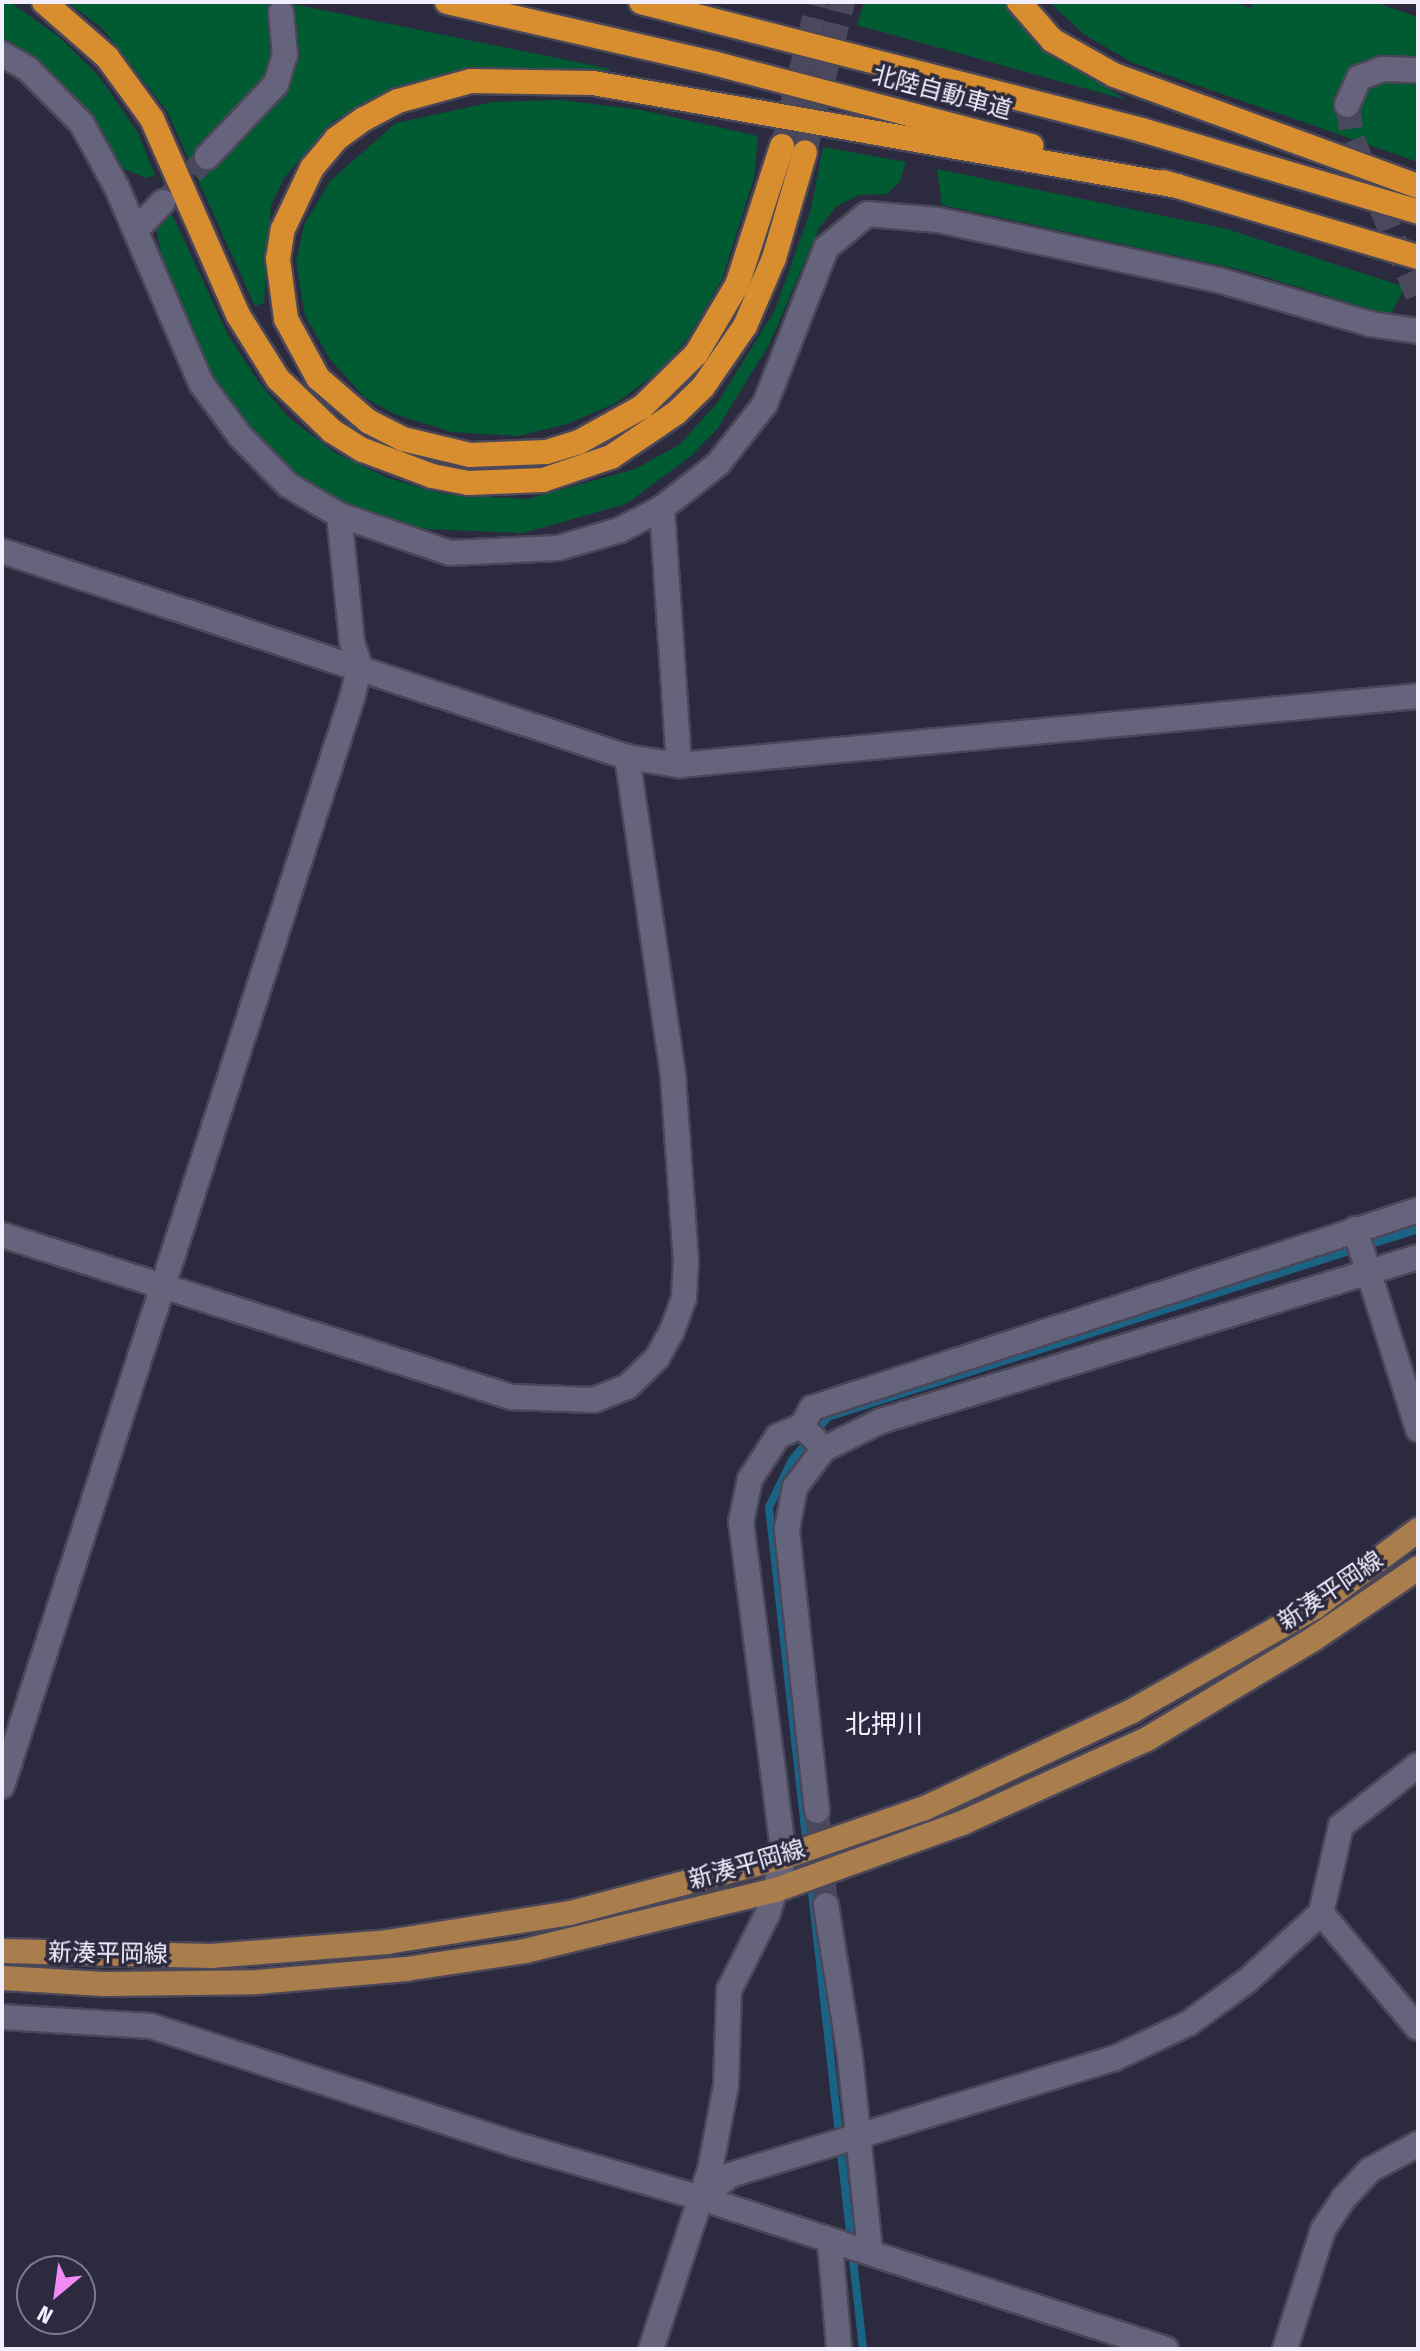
<!DOCTYPE html>
<html>
<head>
<meta charset="utf-8">
<style>
	body { margin:0 }
	#map { position:relative; width:1420px; height:2351px; overflow:hidden; background:#2c2a3f; font-family:"Fira Sans Condensed","Noto Sans JP",sans-serif }
	div>[style] { position:absolute }
	.green>* { inset:0; background:#005b32 }
	.stream>* { height:8px; margin:-4px; padding:0 4px; transform-origin:4px; border-radius:4px; background:#1a6385 }
	.minor-tunnel>* { height:24px; margin-top:-12px; transform-origin:0; background:repeating-linear-gradient(90deg,#4a485c 0 24px,transparent 0 36px) }
	.tertiary-tunnel>* { height:24px; margin-top:-12px; transform-origin:0; background:repeating-linear-gradient(90deg,#4a485c 0 24px,transparent 0 36px) }
	.motorway-tunnel>* { height:24px; margin-top:-12px; transform-origin:0; background:repeating-linear-gradient(90deg,#4a485c 0 24px,transparent 0 36px) }
	.roads { filter:drop-shadow(2px 0 #4a4759) drop-shadow(-2px 0 #4a4759) drop-shadow(0 2px #4a4759) drop-shadow(0 -2px #4a4759) }
	.minor>* { height:24px; margin:-12px; padding:0 12px; transform-origin:12px; border-radius:12px; background:#66647c }
	.tertiary>* { height:24px; margin:-12px; padding:0 12px; transform-origin:12px; border-radius:12px; background:#66647c }
	.primary>* { height:24px; margin:-12px; padding:0 12px; transform-origin:12px; border-radius:12px; background:#aa7d4d }
	.motorway>* { height:24px; margin:-12px; padding:0 12px; transform-origin:12px; border-radius:12px; background:#d88e2e }
	span { translate:-50% -50%; white-space:nowrap; text-align:center; line-height:1.15; -webkit-text-stroke:7px #2c2a3f; paint-order:stroke }
	.street-label { font-size:24px; color:#f1effe }
	.neighbourhood-label { font-size:26px; color:#f1effe }
	.frame { position:absolute; inset:0; border:4px solid #f1effe; pointer-events:none }
	.north { position:absolute; left:16px; top:2255px; width:80px; height:80px; box-sizing:border-box; background:#2c2a3f; border:2px solid #7b798b; border-radius:50%; rotate:209deg; font-size:22px; font-weight:700; line-height:32px; text-align:center; color:#f1effe }
	.north::after { content:''; display:block; margin:auto; width:28px; height:36px; background:#f18af4; clip-path:polygon(50% 0,100% 100%,50% 72%,0 100%) }
</style>
</head>
<body>
<div id="map">
	<div class="green">
		<div style="clip-path:polygon(2px 2px,10px 2px,58px 36px,99px 76px,138px 133px,155px 175px,146px 178px,124px 169px,93px 117px,55px 75px,2px 37px)"></div>
		<div style="clip-path:polygon(67px 2px,283px 2px,615px 70px,459px 70px,398px 86px,333px 121px,284px 178px,271px 206px,264px 303px,255px 306px,167px 111px,103px 29px)"></div>
		<div style="clip-path:polygon(864px 2px,1003px 2px,1058px 59px,1127px 100px,857px 25px)"></div>
		<div style="clip-path:polygon(1049px 2px,1233px 2px,1251px 8px,1253px 2px,1374px 2px,1418px 17px,1418px 162px,1133px 63px,1085px 35px)"></div>
		<div style="clip-path:polygon(561px 100px,641px 110px,758px 136px,754px 178px,722px 279px,688px 338px,661px 370px,616px 403px,567px 424px,518px 436px,452px 432px,394px 414px,364px 397px,330px 359px,305px 316px,296px 261px,304px 225px,330px 181px,396px 123px,493px 102px)"></div>
		<div style="clip-path:polygon(823px 147px,906px 162px,900px 181px,887px 194px,859px 195px,837px 206px,819px 228px,770px 343px,717px 429px,691px 456px,626px 504px,523px 533px,427px 529px,378px 517px,315px 489px,283px 468px,247px 430px,208px 374px,161px 253px,156px 228px,170px 210px,228px 335px,258px 381px,288px 417px,337px 454px,388px 478px,443px 494px,527px 499px,635px 469px,679px 445px,718px 402px,775px 310px,811px 209px)"></div>
		<div style="clip-path:polygon(937px 169px,1227px 229px,1405px 287px,1390px 315px,1242px 270px,942px 205px)"></div>
	</div>
	<div class="stream">
		<div style="left:863px;top:2349px;width:847px;rotate:-96.37deg"></div>
		<div style="left:769px;top:1507px;width:52px;rotate:-63.9deg"></div>
		<div style="left:792px;top:1460px;width:56px;rotate:-50.1deg"></div>
		<div style="left:828px;top:1417px;width:619px;rotate:-17.67deg"></div>
	</div>
	<div class="minor-tunnel">
		<div style="left:167px;top:199px;width:58px;rotate:-46.4deg"></div>
		<div style="left:817px;top:1811px;width:94px;rotate:84.5deg"></div>
	</div>
	<div class="tertiary-tunnel">
		<div style="left:1347px;top:105px;width:36px;rotate:80deg"></div>
		<div style="left:1353px;top:140px;width:170px;rotate:67.5deg"></div>
	</div>
	<div class="motorway-tunnel">
		<div style="left:782px;top:146px;width:148px;rotate:-76deg"></div>
		<div style="left:805px;top:152px;width:155px;rotate:-75.8deg"></div>
	</div>
	<div class="roads">
		<div class="minor">
			<div style="left:2px;top:54px;width:30px;rotate:30deg"></div>
			<div style="left:28px;top:69px;width:77px;rotate:45.5deg"></div>
			<div style="left:82px;top:124px;width:73px;rotate:61.3deg"></div>
			<div style="left:117px;top:188px;width:212px;rotate:66.7deg"></div>
			<div style="left:201px;top:383px;width:66px;rotate:53.7deg"></div>
			<div style="left:240px;top:436px;width:69px;rotate:45.6deg"></div>
			<div style="left:288px;top:485px;width:59px;rotate:30.5deg"></div>
			<div style="left:339px;top:515px;width:117px;rotate:18.9deg"></div>
			<div style="left:450px;top:553px;width:108px;rotate:-2.7deg"></div>
			<div style="left:558px;top:548px;width:65px;rotate:-16.2deg"></div>
			<div style="left:620px;top:530px;width:47px;rotate:-27.6deg"></div>
			<div style="left:662px;top:508px;width:71px;rotate:-38.2deg"></div>
			<div style="left:718px;top:464px;width:76px;rotate:-51.9deg"></div>
			<div style="left:765px;top:404px;width:168px;rotate:-68.6deg"></div>
			<div style="left:826px;top:248px;width:53px;rotate:-39.7deg"></div>
			<div style="left:867px;top:214px;width:71px;rotate:4.8deg"></div>
			<div style="left:938px;top:220px;width:286px;rotate:12.1deg"></div>
			<div style="left:1218px;top:280px;width:158px;rotate:16.1deg"></div>
			<div style="left:1370px;top:324px;width:49px;rotate:8.3deg"></div>
			<div style="left:207px;top:157px;width:100px;rotate:-46.6deg"></div>
			<div style="left:276px;top:84px;width:30px;rotate:-73deg"></div>
			<div style="left:285px;top:55px;width:43px;rotate:-95.3deg"></div>
			<div style="left:136px;top:230px;width:39px;rotate:-46deg"></div>
			<div style="left:662px;top:508px;width:258px;rotate:86.2deg"></div>
			<div style="left:2px;top:551px;width:658px;rotate:18.24deg"></div>
			<div style="left:627px;top:757px;width:53px;rotate:8.7deg"></div>
			<div style="left:679px;top:765px;width:742px;rotate:-5.33deg"></div>
			<div style="left:1355px;top:1229px;width:210px;rotate:72.5deg"></div>
			<div style="left:2px;top:1235px;width:534px;rotate:17.65deg"></div>
			<div style="left:511px;top:1397px;width:83px;rotate:2.1deg"></div>
			<div style="left:594px;top:1400px;width:35px;rotate:-22deg"></div>
			<div style="left:627px;top:1387px;width:42px;rotate:-44deg"></div>
			<div style="left:657px;top:1358px;width:31px;rotate:-61deg"></div>
			<div style="left:672px;top:1331px;width:35px;rotate:-70deg"></div>
			<div style="left:684px;top:1298px;width:36px;rotate:-87deg"></div>
			<div style="left:686px;top:1262px;width:187px;rotate:-94deg"></div>
			<div style="left:673px;top:1075px;width:321px;rotate:-98.2deg"></div>
			<div style="left:802px;top:1426px;width:32px;rotate:46deg"></div>
			<div style="left:824px;top:1449px;width:64px;rotate:-26.2deg"></div>
			<div style="left:881px;top:1421px;width:561px;rotate:-16.98deg"></div>
			<div style="left:2px;top:1786px;width:1143px;rotate:-72.17deg"></div>
			<div style="left:352px;top:698px;width:32px;rotate:-76deg"></div>
			<div style="left:360px;top:667px;width:26px;rotate:-108deg"></div>
			<div style="left:352px;top:642px;width:128px;rotate:-95.8deg"></div>
			<div style="left:817px;top:1811px;width:284px;rotate:-96.1deg"></div>
			<div style="left:787px;top:1529px;width:43px;rotate:-79.2deg"></div>
			<div style="left:795px;top:1487px;width:48px;rotate:-52.7deg"></div>
			<div style="left:826px;top:1905px;width:154px;rotate:81deg"></div>
			<div style="left:850px;top:2057px;width:196px;rotate:84.1deg"></div>
			<div style="left:1321px;top:1913px;width:150px;rotate:49.9deg"></div>
			<div style="left:2px;top:2017px;width:149px;rotate:3.5deg"></div>
			<div style="left:151px;top:2026px;width:382px;rotate:18deg"></div>
			<div style="left:514px;top:2144px;width:195px;rotate:16.1deg"></div>
			<div style="left:701px;top:2198px;width:37px;rotate:-38deg"></div>
			<div style="left:730px;top:2175px;width:400px;rotate:-16.9deg"></div>
			<div style="left:1113px;top:2059px;width:84px;rotate:-25.3deg"></div>
			<div style="left:1189px;top:2023px;width:73px;rotate:-36.1deg"></div>
			<div style="left:1248px;top:1980px;width:99px;rotate:-42.5deg"></div>
			<div style="left:1321px;top:1913px;width:89px;rotate:-77.1deg"></div>
			<div style="left:1341px;top:1826px;width:98px;rotate:-38.4deg"></div>
			<div style="left:830px;top:2243px;width:106px;rotate:85.1deg"></div>
			<div style="left:651px;top:2349px;width:188px;rotate:-71.8deg"></div>
			<div style="left:710px;top:2170px;width:86px;rotate:-79.3deg"></div>
			<div style="left:726px;top:2085px;width:95px;rotate:-88.2deg"></div>
			<div style="left:729px;top:1990px;width:86px;rotate:-63.1deg"></div>
			<div style="left:768px;top:1913px;width:58px;rotate:-74.1deg"></div>
			<div style="left:784px;top:1857px;width:338px;rotate:-97.3deg"></div>
			<div style="left:741px;top:1522px;width:44px;rotate:-78.2deg"></div>
			<div style="left:750px;top:1479px;width:51px;rotate:-56.9deg"></div>
			<div style="left:778px;top:1436px;width:26px;rotate:-23deg"></div>
			<div style="left:802px;top:1426px;width:21px;rotate:-61deg"></div>
			<div style="left:812px;top:1408px;width:638px;rotate:-18.09deg"></div>
			<div style="left:1285px;top:2349px;width:125px;rotate:-72.3deg"></div>
			<div style="left:1323px;top:2230px;width:37px;rotate:-57deg"></div>
			<div style="left:1343px;top:2199px;width:40px;rotate:-47deg"></div>
			<div style="left:1370px;top:2170px;width:55px;rotate:-28.4deg"></div>
		</div>
		<div class="tertiary">
			<div style="left:1347px;top:105px;width:30px;rotate:-66deg"></div>
			<div style="left:1359px;top:78px;width:26px;rotate:-21deg"></div>
			<div style="left:1383px;top:69px;width:35px;rotate:2deg"></div>
			<div style="left:701px;top:2198px;width:489px;rotate:18deg"></div>
		</div>
		<div class="primary">
			<div style="left:2px;top:1951px;width:209px;rotate:1.4deg"></div>
			<div style="left:211px;top:1956px;width:177px;rotate:-4.5deg"></div>
			<div style="left:387px;top:1942px;width:185px;rotate:-9deg"></div>
			<div style="left:570px;top:1913px;width:221px;rotate:-14.7deg"></div>
			<div style="left:784px;top:1857px;width:149px;rotate:-19.2deg"></div>
			<div style="left:925px;top:1808px;width:229px;rotate:-25.1deg"></div>
			<div style="left:1132px;top:1711px;width:210px;rotate:-29.6deg"></div>
			<div style="left:1315px;top:1607px;width:129px;rotate:-36.8deg"></div>
			<div style="left:2px;top:1978px;width:102px;rotate:3.4deg"></div>
			<div style="left:104px;top:1984px;width:153px;rotate:-0.7deg"></div>
			<div style="left:257px;top:1982px;width:150px;rotate:-5deg"></div>
			<div style="left:406px;top:1969px;width:120px;rotate:-8.6deg"></div>
			<div style="left:525px;top:1951px;width:258px;rotate:-13.7deg"></div>
			<div style="left:776px;top:1890px;width:198px;rotate:-19.8deg"></div>
			<div style="left:962px;top:1823px;width:203px;rotate:-24.4deg"></div>
			<div style="left:1147px;top:1739px;width:192px;rotate:-31deg"></div>
			<div style="left:1312px;top:1640px;width:128px;rotate:-34.2deg"></div>
		</div>
		<div class="motorway">
			<div style="left:44px;top:2px;width:84px;rotate:41.1deg"></div>
			<div style="left:107px;top:57px;width:77px;rotate:54deg"></div>
			<div style="left:152px;top:119px;width:214px;rotate:66.3deg"></div>
			<div style="left:238px;top:315px;width:75px;rotate:58deg"></div>
			<div style="left:278px;top:379px;width:75px;rotate:43.9deg"></div>
			<div style="left:332px;top:431px;width:36px;rotate:32deg"></div>
			<div style="left:363px;top:450px;width:74px;rotate:20.6deg"></div>
			<div style="left:432px;top:476px;width:37px;rotate:11deg"></div>
			<div style="left:468px;top:483px;width:75px;rotate:-2.3deg"></div>
			<div style="left:543px;top:480px;width:72px;rotate:-18.7deg"></div>
			<div style="left:611px;top:457px;width:78px;rotate:-34.1deg"></div>
			<div style="left:676px;top:413px;width:37px;rotate:-44deg"></div>
			<div style="left:703px;top:387px;width:74px;rotate:-55.5deg"></div>
			<div style="left:745px;top:326px;width:74px;rotate:-66.9deg"></div>
			<div style="left:774px;top:258px;width:110px;rotate:-73.7deg"></div>
			<div style="left:447px;top:2px;width:273px;rotate:12.9deg"></div>
			<div style="left:713px;top:63px;width:329px;rotate:14.6deg"></div>
			<div style="left:641px;top:2px;width:517px;rotate:14.33deg"></div>
			<div style="left:1142px;top:130px;width:288px;rotate:16.5deg"></div>
			<div style="left:1019px;top:2px;width:50px;rotate:49deg"></div>
			<div style="left:1052px;top:40px;width:71px;rotate:29.4deg"></div>
			<div style="left:1114px;top:75px;width:324px;rotate:20.1deg"></div>
			<div style="left:782px;top:146px;width:146px;rotate:107.9deg"></div>
			<div style="left:737px;top:285px;width:80px;rotate:120.7deg"></div>
			<div style="left:696px;top:354px;width:76px;rotate:135.5deg"></div>
			<div style="left:642px;top:407px;width:72px;rotate:150.9deg"></div>
			<div style="left:579px;top:442px;width:34px;rotate:163deg"></div>
			<div style="left:546px;top:452px;width:76px;rotate:177.7deg"></div>
			<div style="left:470px;top:455px;width:69px;rotate:-166.6deg"></div>
			<div style="left:403px;top:439px;width:38px;rotate:-153deg"></div>
			<div style="left:369px;top:422px;width:67px;rotate:-139.2deg"></div>
			<div style="left:318px;top:378px;width:67px;rotate:-118.5deg"></div>
			<div style="left:286px;top:319px;width:61px;rotate:-97.6deg"></div>
			<div style="left:278px;top:259px;width:30px;rotate:-81deg"></div>
			<div style="left:283px;top:229px;width:68px;rotate:-64.6deg"></div>
			<div style="left:312px;top:168px;width:38px;rotate:-50deg"></div>
			<div style="left:336px;top:139px;width:34px;rotate:-36deg"></div>
			<div style="left:364px;top:119px;width:38px;rotate:-28deg"></div>
			<div style="left:398px;top:101px;width:76px;rotate:-15.3deg"></div>
			<div style="left:471px;top:81px;width:122px;rotate:0.9deg"></div>
			<div style="left:593px;top:83px;width:594px;rotate:9.99deg"></div>
			<div style="left:1163px;top:182px;width:266px;rotate:16.4deg"></div>
		</div>
	</div>
	<div class="street-label">
		<span style="left:942px;top:93px;rotate:15deg">北陸自動車道</span>
		<span style="left:1331px;top:1591px;rotate:-34deg">新湊平岡線</span>
		<span style="left:747px;top:1865px;rotate:-16deg">新湊平岡線</span>
		<span style="left:108px;top:1954px;rotate:1deg">新湊平岡線</span>
	</div>
	<div class="neighbourhood-label">
		<span style="left:884px;top:1725px">北押川</span>
	</div>
	<div class="frame"></div>
	<div class="north">N</div>
</div>
</body>
</html>
